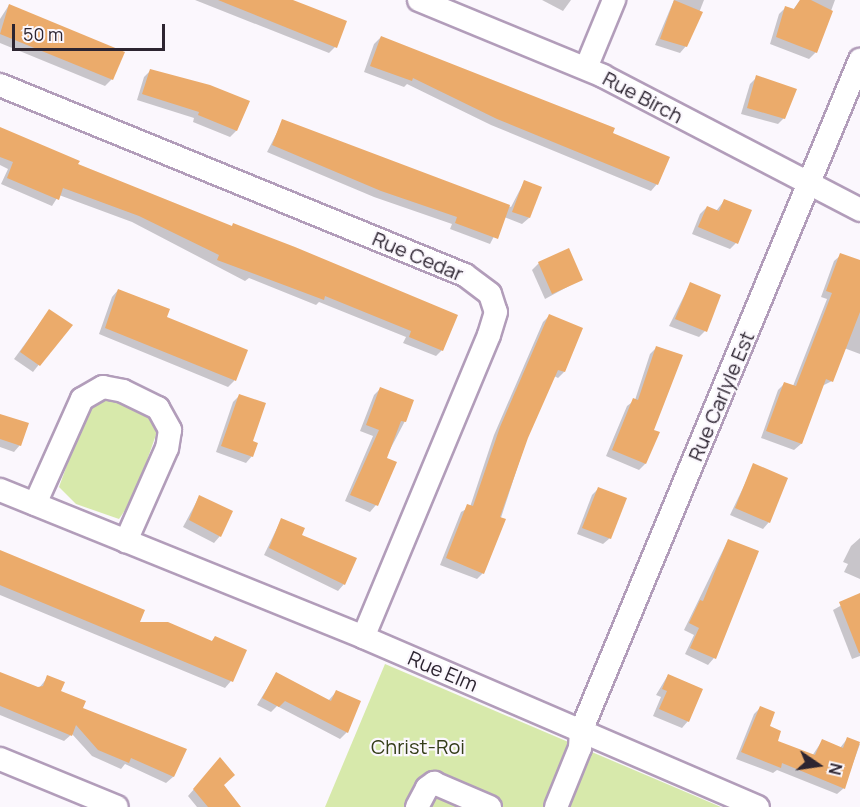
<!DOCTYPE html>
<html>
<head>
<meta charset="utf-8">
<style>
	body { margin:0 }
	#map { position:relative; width:860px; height:807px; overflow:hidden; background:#fbf7fd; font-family:Manrope,sans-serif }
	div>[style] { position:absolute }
	.green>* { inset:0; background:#d7e9ab }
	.shadow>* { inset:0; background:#0003 }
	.building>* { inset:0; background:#ebab6b }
	.roads { filter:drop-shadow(2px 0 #b29dba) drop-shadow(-2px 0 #b29dba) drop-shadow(0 2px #b29dba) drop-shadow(0 -2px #b29dba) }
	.minor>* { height:22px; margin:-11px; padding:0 11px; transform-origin:11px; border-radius:11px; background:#fff }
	span { translate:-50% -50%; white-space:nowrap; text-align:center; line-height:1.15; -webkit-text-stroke:4.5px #fbf7fd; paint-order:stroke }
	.street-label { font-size:20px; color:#2d2531 }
	.park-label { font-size:20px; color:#343d19 }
	.north { position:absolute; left:788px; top:735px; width:60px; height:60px; -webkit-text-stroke:4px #fbf7fd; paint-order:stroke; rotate:103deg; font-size:16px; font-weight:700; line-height:24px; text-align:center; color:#2d2531 }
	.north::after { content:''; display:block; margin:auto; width:21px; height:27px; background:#2d2531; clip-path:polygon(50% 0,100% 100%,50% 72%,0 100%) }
	.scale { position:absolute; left:12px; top:24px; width:153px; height:27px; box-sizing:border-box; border:3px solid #2d2531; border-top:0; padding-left:8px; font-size:18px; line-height:21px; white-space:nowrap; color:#2d2531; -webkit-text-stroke:4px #fbf7fd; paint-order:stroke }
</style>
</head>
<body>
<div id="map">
	<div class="green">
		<div style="clip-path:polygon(102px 398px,138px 408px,150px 417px,157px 432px,134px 497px,119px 519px,76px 504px,59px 487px,87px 410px)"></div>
		<div style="clip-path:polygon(385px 664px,721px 807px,325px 807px)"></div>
	</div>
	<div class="shadow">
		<div style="clip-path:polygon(195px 0,287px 0,335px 47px,329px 53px)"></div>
		<div style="clip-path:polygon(542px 0,571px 0,563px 11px)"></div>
		<div style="clip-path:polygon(674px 0,704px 0,686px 46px,680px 53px,655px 45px)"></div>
		<div style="clip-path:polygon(800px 0,835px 0,816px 52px,809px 59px,770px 44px,779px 14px,785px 8px,793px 10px)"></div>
		<div style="clip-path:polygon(9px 5px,112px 79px,105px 86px,0 43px,0 19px)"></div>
		<div style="clip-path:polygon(381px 37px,611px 134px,657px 184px,651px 191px,491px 125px,407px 84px,404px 87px,364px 72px,374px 44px)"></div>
		<div style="clip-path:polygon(150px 71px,248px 102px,236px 131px,230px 137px,193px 122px,194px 118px,137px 100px,144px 77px)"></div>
		<div style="clip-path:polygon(757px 77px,784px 118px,778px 124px,741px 114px,750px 84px)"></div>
		<div style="clip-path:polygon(283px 121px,511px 207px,524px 182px,529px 218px,522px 224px,504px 217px,490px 244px,450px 229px,452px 224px,374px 197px,267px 152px)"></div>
		<div style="clip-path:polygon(0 128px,76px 165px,231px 227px,233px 225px,294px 248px,442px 350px,436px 356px,403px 343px,406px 337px,319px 302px,316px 305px,249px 278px,245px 281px,132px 222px,59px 195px,52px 206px,1px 184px,8px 169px,0 165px)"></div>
		<div style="clip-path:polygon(724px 201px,736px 243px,730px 249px,692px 234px,700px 214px,707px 207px,716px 211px)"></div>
		<div style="clip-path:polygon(841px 255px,860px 262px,860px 354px,844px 348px,832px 381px,822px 386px,801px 444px,794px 450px,761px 438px,778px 390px,785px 383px,793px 386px,827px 299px,821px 297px,834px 261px)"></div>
		<div style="clip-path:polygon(539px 263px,582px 279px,545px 299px,532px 270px)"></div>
		<div style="clip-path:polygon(690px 284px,705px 331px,699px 337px,669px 326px)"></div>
		<div style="clip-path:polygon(118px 290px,165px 318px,246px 351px,234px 381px,228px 387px,99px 334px,112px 297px)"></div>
		<div style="clip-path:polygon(49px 311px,70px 325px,33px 372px,14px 359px)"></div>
		<div style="clip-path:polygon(549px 316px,564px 372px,558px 378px,554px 376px,527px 438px,483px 573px,477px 579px,440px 565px,461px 512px,470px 507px,494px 435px,543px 322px)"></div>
		<div style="clip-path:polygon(656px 348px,653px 430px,645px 464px,639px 470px,606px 456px,627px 406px,635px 400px,650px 354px)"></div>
		<div style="clip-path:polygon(381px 388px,405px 421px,385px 459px,376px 505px,370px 512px,345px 501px,373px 436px,360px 431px,374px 395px)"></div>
		<div style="clip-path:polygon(240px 395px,251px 441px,252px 456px,246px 463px,216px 452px,233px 402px)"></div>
		<div style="clip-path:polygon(0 415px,20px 445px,14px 452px,0 447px)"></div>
		<div style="clip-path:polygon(754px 465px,769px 522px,763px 529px,730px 515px)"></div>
		<div style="clip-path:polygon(598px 489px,610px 538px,603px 544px,577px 534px,592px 495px)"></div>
		<div style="clip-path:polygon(199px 497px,220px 536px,214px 543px,183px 527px)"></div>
		<div style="clip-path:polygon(281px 520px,344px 584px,338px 591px,264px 555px)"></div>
		<div style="clip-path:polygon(860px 538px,860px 579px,844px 572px,848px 564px,843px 562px,851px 546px)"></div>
		<div style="clip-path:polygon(728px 540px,714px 658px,708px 665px,685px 654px,694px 635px,684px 630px)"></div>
		<div style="clip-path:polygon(0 553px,138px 624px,211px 642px,215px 638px,245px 651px,231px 681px,225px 688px,0 595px)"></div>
		<div style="clip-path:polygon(860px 595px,860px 656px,852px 659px,833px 610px)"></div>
		<div style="clip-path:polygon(0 673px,39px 688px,48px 677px,59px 692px,81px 709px,185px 750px,173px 777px,166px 783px,125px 764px,121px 769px,92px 756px,72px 734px,64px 741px,0 715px)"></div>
		<div style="clip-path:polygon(276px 674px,328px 701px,336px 692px,359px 702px,347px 732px,340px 739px,277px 706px,271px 712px,257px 705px)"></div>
		<div style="clip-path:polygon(668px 675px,688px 721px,682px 728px,653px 716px,661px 697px,656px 695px)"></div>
		<div style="clip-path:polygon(760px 708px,776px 742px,812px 756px,822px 741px,840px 748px,847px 739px,860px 744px,844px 788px,837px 794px,777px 770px,773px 773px,736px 759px,754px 714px)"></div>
		<div style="clip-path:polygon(214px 766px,222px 786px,239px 807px,197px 807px,188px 796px)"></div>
	</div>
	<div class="building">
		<div style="clip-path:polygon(218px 0,293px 0,347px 21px,337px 48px)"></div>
		<div style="clip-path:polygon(674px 0,703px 12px,687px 47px,660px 39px)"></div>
		<div style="clip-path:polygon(800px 0,811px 0,833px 11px,817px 53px,776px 37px,785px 6px,794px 9px)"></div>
		<div style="clip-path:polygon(9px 4px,125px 52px,113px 80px,0 34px)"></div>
		<div style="clip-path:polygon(381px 36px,615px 128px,613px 133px,670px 157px,658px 185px,497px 119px,413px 78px,412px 81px,370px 66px)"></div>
		<div style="clip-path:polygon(150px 69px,210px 85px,250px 101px,237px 131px,198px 115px,199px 112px,142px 94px)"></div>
		<div style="clip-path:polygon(756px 75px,797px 89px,785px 119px,747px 108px)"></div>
		<div style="clip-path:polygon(282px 119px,510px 205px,498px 239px,455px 223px,457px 217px,381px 191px,272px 145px)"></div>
		<div style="clip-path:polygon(0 127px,80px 161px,78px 164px,232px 226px,233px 223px,295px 247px,458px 315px,443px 351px,409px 337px,411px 331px,325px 296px,324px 300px,217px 260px,219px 255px,139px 216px,63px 188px,59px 200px,7px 178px,13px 162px,0 157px)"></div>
		<div style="clip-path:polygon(524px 180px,542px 187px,530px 218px,512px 212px)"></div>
		<div style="clip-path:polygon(724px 199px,752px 210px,738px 244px,698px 227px,707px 206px,719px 211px)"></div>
		<div style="clip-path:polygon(569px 248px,583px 280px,552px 294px,538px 262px)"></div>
		<div style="clip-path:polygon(840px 253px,860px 260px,860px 312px,833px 382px,826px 379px,802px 444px,766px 431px,784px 382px,796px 386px,832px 293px,826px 291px)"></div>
		<div style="clip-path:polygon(690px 282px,721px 295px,707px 332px,675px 319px)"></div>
		<div style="clip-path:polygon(118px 289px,170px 309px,167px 317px,248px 350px,236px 381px,105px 328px)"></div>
		<div style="clip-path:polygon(49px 309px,73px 325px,40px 366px,20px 352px)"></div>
		<div style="clip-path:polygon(549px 314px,583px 328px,565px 372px,558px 370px,528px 438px,500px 517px,506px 519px,484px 574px,446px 558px,467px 504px,473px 506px,500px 427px)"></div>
		<div style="clip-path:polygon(656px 346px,683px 355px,654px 430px,660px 432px,646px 464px,612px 450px,633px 398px,638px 400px)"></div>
		<div style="clip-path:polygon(380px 387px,414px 400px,406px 422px,401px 421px,387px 458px,397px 462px,378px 506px,350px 495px,379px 430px,366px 425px)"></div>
		<div style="clip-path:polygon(239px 394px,266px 403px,253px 441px,258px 443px,253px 457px,221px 446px)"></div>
		<div style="clip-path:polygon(0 414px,29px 423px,21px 446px,0 439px)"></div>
		<div style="clip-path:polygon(753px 463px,788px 478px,770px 523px,735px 508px)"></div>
		<div style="clip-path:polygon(598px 487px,627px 498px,611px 539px,582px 528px)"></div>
		<div style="clip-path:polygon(199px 495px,233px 511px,221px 537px,189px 520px)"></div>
		<div style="clip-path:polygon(281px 518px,305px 528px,302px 535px,357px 558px,345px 585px,269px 548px)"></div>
		<div style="clip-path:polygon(728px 539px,759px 551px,716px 659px,690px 648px,699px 628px,689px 623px,700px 600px,703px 601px)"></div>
		<div style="clip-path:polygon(0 550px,145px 610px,140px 622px,168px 622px,212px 641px,215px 636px,247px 650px,233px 682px,0 585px)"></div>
		<div style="clip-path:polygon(860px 593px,860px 653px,859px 653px,839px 602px)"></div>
		<div style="clip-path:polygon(0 672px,38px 687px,43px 686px,47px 675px,65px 682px,61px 691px,86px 701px,83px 708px,187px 749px,174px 777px,131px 758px,129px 763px,98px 750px,76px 725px,72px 736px,0 706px)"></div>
		<div style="clip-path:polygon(276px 672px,331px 701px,336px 690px,361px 701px,348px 733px,285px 701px,279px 707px,262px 698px)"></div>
		<div style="clip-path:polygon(668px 674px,703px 689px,689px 722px,659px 709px,667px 691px,662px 689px)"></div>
		<div style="clip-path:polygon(760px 706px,775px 712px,770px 726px,781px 731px,778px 741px,815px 755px,822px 739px,843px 748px,847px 737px,860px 742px,845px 789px,782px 763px,781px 768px,741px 752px)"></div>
		<div style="clip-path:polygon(220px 757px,235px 775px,224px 785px,241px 807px,208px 807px,193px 789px)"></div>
	</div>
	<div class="roads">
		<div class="minor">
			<div style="left:419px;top:0;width:199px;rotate:22.4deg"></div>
			<div style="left:603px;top:76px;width:290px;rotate:27.5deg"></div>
			<div style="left:586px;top:68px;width:74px;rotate:-67.6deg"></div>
			<div style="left:0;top:85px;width:502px;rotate:22.23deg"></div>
			<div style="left:465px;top:275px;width:31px;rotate:37deg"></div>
			<div style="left:490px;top:294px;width:19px;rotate:72deg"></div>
			<div style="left:496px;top:312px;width:24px;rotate:107deg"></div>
			<div style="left:489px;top:335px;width:327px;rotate:112.6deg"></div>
			<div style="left:0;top:490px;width:392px;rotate:22deg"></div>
			<div style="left:363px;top:637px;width:430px;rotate:23.3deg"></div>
			<div style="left:35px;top:504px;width:115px;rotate:-65.9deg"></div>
			<div style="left:82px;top:399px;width:24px;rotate:-30deg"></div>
			<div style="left:103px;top:387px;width:20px;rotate:11deg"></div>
			<div style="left:123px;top:391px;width:39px;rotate:26deg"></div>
			<div style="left:158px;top:408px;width:25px;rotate:61deg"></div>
			<div style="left:170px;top:430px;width:18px;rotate:99deg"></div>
			<div style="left:167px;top:448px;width:102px;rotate:113.8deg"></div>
			<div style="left:0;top:759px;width:126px;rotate:22.3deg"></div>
			<div style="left:417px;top:807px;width:21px;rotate:-62deg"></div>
			<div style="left:427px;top:788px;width:9px;rotate:-36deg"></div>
			<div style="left:434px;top:783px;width:61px;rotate:23.2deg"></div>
			<div style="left:556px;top:807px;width:64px;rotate:-67.9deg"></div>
			<div style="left:580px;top:748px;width:17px;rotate:-87deg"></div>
			<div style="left:581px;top:731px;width:727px;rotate:-67.42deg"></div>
		</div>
	</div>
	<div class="street-label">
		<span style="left:643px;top:97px;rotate:28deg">Rue Birch</span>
		<span style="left:418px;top:256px;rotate:23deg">Rue Cedar</span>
		<span style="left:721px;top:396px;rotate:-67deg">Rue Carlyle Est</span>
		<span style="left:443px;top:671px;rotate:23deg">Rue Elm</span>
	</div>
	<div class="park-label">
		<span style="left:418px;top:746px">Christ-Roi</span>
	</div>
	<div class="north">N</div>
	<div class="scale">50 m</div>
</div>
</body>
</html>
